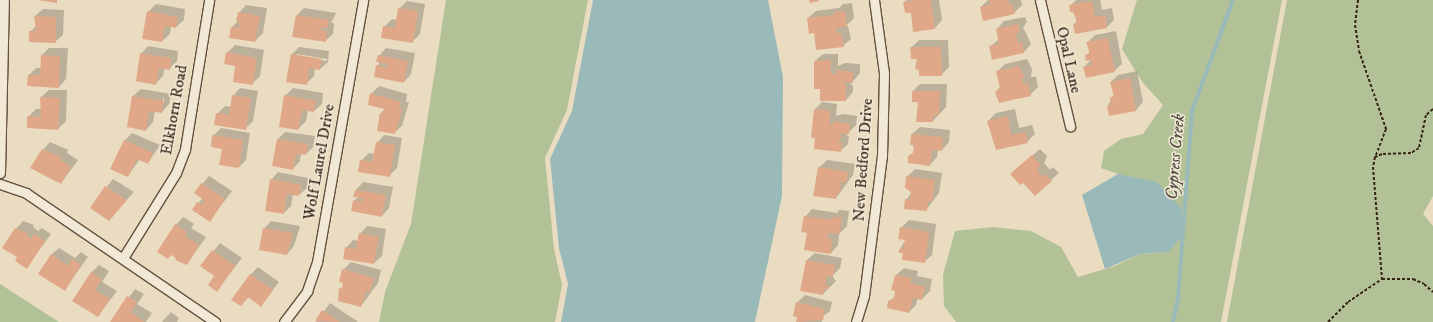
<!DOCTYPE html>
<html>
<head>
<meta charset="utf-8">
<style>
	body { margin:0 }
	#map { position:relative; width:1433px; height:322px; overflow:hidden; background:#eadcc0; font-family:"IM FELL DW Pica",serif }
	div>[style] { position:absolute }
	.green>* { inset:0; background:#b2c296 }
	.water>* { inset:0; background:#9ababa }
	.shadow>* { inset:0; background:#0003 }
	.stream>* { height:3.5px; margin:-1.75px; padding:0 1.75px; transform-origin:1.75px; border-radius:1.75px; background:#9ababa }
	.building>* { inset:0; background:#e0a888 }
	.path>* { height:2px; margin-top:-1px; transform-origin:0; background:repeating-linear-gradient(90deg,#372314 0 3px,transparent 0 5px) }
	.roads { filter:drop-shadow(1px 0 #64513f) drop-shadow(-1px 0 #64513f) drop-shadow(0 1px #64513f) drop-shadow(0 -1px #64513f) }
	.street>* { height:9px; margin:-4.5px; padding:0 4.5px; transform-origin:4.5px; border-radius:4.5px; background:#f1e8d6 }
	span { translate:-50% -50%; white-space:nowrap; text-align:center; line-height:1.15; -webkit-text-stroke:3px #f1e8d6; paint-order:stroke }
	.street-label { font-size:16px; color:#372314 }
	.water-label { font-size:17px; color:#555046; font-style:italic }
</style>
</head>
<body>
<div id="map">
	<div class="green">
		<div style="clip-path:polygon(446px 0,588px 0,567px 110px,545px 158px,554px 249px,562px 285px,555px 322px,379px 322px,385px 292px,411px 224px)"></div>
		<div style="clip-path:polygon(1137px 0,1282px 0,1221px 322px,956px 322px,944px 306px,943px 275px,955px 231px,993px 227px,1031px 231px,1061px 247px,1078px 277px,1115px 266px,1140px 254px,1168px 252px,1118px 174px,1101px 168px,1104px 151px,1121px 139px,1143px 134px,1163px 105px,1143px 83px,1122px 49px)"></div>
		<div style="clip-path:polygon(1287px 0,1433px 0,1433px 196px,1423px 214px,1433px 226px,1433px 322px,1227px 322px)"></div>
		<div style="clip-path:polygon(0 284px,59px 322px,0 322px)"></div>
	</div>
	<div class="water">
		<div style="clip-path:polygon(593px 0,768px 0,783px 77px,782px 196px,755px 322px,561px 322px,568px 284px,559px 248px,550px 159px,572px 111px)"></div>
		<div style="clip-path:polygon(1118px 174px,1157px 182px,1181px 208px,1183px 236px,1168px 252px,1140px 254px,1105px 269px,1082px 195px)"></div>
	</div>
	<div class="shadow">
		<div style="clip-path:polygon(907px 0,939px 0,942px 20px,935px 28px,914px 31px,912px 11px,904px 2px)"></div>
		<div style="clip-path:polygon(988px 0,1021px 0,1022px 5px,1014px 13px,981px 7px)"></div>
		<div style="clip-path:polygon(1076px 0,1100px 0,1102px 10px,1112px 8px,1114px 20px,1107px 27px,1074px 24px,1077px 21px,1071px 5px)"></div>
		<div style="clip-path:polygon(407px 1px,425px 4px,420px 34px,412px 42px,384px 27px,392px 19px,398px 20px,399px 9px)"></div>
		<div style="clip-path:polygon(852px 3px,854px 18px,846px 26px,848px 26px,851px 39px,843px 46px,815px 32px,808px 18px,816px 11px,839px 8px,843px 4px)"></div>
		<div style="clip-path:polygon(156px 4px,185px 9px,184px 20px,176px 27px,171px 26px,170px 34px,162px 41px,148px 12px)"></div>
		<div style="clip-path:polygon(246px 5px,267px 8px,263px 33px,255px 41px,230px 37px,232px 27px,239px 20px,239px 13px)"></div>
		<div style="clip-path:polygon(304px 8px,336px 13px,331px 23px,334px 23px,333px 34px,325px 41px,297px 15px)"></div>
		<div style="clip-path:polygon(43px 9px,64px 10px,63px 35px,55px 42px,30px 32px,36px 26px,35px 16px)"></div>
		<div style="clip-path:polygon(1025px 17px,1027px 22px,1023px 27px,1031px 44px,1024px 52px,990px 47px,999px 39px,997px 29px,1004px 21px)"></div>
		<div style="clip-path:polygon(1116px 31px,1122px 64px,1114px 71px,1084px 67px,1093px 58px,1086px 55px,1090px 52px,1087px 43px,1095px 35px)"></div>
		<div style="clip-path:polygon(919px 40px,948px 40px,949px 67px,941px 75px,918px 58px,911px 48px)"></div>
		<div style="clip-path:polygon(235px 45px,264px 50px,260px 76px,252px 84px,227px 53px)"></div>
		<div style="clip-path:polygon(148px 46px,178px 51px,177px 61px,169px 69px,165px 68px,163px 76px,156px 83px,141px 54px)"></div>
		<div style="clip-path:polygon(evenodd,299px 47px,329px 51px,328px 62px,320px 69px,315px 68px,314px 76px,306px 84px,292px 54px,299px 47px,296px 54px,327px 59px,327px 61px,296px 56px,296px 54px)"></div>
		<div style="clip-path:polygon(49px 48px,68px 48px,66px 79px,59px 87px,29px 75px,36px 68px,41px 68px,42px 55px)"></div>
		<div style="clip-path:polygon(386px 48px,415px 53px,411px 74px,404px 82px,377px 66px,380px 62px,379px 56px)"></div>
		<div style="clip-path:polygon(823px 54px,838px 54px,838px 66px,845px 63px,860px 64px,860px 73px,850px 85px,853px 85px,853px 92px,846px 100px,821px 88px,815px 61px)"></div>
		<div style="clip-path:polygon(1027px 59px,1032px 69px,1031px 77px,1036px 77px,1038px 87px,1030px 95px,1000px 102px,997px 90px,1001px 86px,997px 72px,1005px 64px)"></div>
		<div style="clip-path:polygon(1137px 71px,1143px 102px,1136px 110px,1108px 106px,1114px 94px,1111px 82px,1118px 75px)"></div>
		<div style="clip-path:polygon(920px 84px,947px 84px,946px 107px,933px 121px,913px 91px)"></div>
		<div style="clip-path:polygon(379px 86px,407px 94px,406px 102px,409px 102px,402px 126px,394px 133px,381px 113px,385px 109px,371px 94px)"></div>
		<div style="clip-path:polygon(240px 88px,258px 91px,253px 121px,245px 129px,217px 114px,225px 106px,231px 107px,233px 96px)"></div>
		<div style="clip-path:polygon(293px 88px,323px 93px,322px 104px,314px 111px,308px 110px,306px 121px,298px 129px,285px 96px)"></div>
		<div style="clip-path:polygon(evenodd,141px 89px,171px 94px,169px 104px,162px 112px,155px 110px,153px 122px,146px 130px,133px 96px,141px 89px,164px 96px,164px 104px,162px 104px,164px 96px)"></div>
		<div style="clip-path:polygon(49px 90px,67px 90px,66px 121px,58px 129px,28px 127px,28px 117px,36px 109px,42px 109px,41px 97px)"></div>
		<div style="clip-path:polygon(822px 102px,837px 104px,836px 116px,843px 114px,857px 116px,856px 125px,846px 135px,849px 136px,848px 144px,840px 151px,815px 109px)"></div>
		<div style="clip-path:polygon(1015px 109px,1019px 128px,1032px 125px,1035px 134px,1027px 142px,997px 149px,988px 121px,996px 113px)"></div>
		<div style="clip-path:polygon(920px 127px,950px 130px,949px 142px,942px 150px,938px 149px,937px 157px,930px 165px,909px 157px,914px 152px,912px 134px)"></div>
		<div style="clip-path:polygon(221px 128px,250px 133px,246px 160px,239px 167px,213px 136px)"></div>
		<div style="clip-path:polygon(285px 132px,315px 136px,313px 147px,306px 154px,301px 153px,300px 161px,293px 169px,274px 166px,278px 139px)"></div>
		<div style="clip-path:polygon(132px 133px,160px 145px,148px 163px,140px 159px,128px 176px,112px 168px,125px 140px)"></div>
		<div style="clip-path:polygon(384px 135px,402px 138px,397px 168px,389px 176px,361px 161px,369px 153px,375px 154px,377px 143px)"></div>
		<div style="clip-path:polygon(50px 142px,68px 150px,67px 153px,78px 160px,61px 183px,43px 150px)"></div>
		<div style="clip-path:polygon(1040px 149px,1047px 156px,1044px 163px,1050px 170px,1053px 167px,1059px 173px,1035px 194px,1019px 167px)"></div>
		<div style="clip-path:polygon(827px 160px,855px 164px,853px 175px,836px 198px,819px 168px)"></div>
		<div style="clip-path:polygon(915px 169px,942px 173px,939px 193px,926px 210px,906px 200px,912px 192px,907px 177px)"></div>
		<div style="clip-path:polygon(278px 172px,308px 178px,307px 188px,299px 195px,293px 194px,291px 206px,284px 213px,271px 180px)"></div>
		<div style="clip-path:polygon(209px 176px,232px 191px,210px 220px,193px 209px,203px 198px,202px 184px)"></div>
		<div style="clip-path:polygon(113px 179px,134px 192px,109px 219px,91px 207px)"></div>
		<div style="clip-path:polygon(363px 182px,393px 187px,389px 208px,382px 216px,354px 201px,358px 197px,355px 196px,356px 190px)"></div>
		<div style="clip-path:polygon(812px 209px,837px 213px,839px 210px,849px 211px,847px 226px,839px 234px,838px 245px,831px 253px,808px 232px,805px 217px)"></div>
		<div style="clip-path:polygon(183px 217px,194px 224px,191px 228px,206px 237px,187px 264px,177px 258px,176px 225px)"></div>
		<div style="clip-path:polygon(909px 220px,936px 224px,932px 255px,924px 262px,900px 249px,906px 239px,901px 228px)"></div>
		<div style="clip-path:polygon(23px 221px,34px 225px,33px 227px,38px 231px,42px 228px,51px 234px,26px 268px,18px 257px,16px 229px)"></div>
		<div style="clip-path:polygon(271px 221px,300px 226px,294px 246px,287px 254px,264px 229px)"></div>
		<div style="clip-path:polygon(367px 226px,386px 229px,382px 256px,374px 263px,346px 248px,353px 240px,359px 241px,360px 234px)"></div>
		<div style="clip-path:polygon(220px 243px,242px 258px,217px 290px,216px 276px,202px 266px)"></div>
		<div style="clip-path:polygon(59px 248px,75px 258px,81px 252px,88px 257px,65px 289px,51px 255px)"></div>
		<div style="clip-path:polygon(815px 253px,842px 258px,840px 268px,832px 276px,836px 281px,823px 294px,807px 260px)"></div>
		<div style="clip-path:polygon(351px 262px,381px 270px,378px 283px,361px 306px,340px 291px,345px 282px,343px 270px)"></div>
		<div style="clip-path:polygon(99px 265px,109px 271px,102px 282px,117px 291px,98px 316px,91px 273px)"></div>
		<div style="clip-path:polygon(258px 267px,279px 282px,261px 305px,249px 297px,241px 305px,250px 275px)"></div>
		<div style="clip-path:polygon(904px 268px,918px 271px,917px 276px,932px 279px,930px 291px,922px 299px,918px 298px,916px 305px,909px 312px,889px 302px,895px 296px,897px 290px,892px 289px,896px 275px)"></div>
		<div style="clip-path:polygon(135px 289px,144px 294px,137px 304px,152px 313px,146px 322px,111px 322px)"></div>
		<div style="clip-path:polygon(805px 295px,832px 302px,830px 311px,821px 318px,822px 322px,797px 322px,797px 303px)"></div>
		<div style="clip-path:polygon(330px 303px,357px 321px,357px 322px,316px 322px)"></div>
		<div style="clip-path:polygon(171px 312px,179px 318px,177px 322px,162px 322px)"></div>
	</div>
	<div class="stream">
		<div style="left:1173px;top:322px;width:25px;rotate:-78deg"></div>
		<div style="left:1178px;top:298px;width:188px;rotate:-85.7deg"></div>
		<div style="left:1192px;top:111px;width:118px;rotate:-69.7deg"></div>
	</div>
	<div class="building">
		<div style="clip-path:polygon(37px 0,57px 0,57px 3px)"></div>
		<div style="clip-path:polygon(809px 0,819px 0,819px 1px,810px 3px)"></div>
		<div style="clip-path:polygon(918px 0,931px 0,935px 29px,913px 32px,911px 13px,905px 13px,903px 2px)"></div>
		<div style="clip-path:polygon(989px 0,1008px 0,1009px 4px,1012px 3px,1015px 14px,983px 21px,980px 7px,990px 5px)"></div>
		<div style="clip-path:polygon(1092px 1px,1095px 17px,1105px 15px,1107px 28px,1075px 34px,1073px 24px,1077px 23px,1075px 16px,1073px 12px,1070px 12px,1069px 5px)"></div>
		<div style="clip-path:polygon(398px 8px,418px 11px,413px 43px,381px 38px,383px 26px,395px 28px)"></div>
		<div style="clip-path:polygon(147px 11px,178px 17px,176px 28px,165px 26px,162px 42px,142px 39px)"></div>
		<div style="clip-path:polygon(845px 11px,847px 26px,836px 28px,837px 33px,841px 33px,844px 47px,816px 50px,814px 33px,809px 34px,807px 18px,834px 15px,834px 12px)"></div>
		<div style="clip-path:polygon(238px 12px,260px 16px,255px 42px,229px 38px,231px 27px,240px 28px,238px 23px,241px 22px,236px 21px)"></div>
		<div style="clip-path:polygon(296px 15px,329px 20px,328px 28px,322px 27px,321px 30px,327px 31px,326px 42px,292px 37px)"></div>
		<div style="clip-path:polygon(34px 16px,56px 17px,56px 43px,29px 42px,29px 31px,36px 31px)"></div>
		<div style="clip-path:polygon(1018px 24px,1020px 30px,1016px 35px,1018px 43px,1022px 42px,1024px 53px,992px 60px,989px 46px,999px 44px,996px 29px)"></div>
		<div style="clip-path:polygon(1108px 38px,1115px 72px,1086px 78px,1083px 67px,1092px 65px,1091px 60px,1086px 61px,1085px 55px,1090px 54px,1086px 42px)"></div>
		<div style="clip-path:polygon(910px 47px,941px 47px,942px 76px,919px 76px,919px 70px,915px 69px,917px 59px,911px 59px)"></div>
		<div style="clip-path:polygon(226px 52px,257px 58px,253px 85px,233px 82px,235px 66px,224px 64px)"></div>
		<div style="clip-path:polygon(140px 53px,171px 58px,170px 70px,159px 68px,156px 85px,136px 81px)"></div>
		<div style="clip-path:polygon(291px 54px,322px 59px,320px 70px,309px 68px,307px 85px,286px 82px)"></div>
		<div style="clip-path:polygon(41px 55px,60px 56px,59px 88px,27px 86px,28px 75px,40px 75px)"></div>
		<div style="clip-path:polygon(378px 55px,408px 61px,404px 83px,374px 77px,376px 65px,387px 68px,387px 64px,376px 62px)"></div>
		<div style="clip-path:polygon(827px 60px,831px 61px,831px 74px,837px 74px,837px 70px,853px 72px,853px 82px,843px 82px,846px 84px,846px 90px,843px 92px,846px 92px,846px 101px,820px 101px,820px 89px,814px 89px,814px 61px)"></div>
		<div style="clip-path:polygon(1019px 66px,1025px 78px,1022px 78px,1023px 84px,1028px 83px,1031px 96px,999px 103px,995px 92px,1000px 88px,996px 71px)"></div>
		<div style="clip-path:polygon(1130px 78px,1136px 111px,1109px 116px,1107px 106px,1111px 105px,1110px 97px,1114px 97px,1110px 82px)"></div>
		<div style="clip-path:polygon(912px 91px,940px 91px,939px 115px,933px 115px,933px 122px,916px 122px,918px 102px,912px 102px)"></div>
		<div style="clip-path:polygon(370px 93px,400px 102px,399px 109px,402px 110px,395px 134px,377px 131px,380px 113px,383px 113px,384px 109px,368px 105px)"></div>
		<div style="clip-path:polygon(232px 95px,251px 98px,246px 130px,214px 125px,216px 113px,229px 115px)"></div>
		<div style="clip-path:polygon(284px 95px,316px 101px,314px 112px,302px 110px,298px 130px,279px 127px)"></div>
		<div style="clip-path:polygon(132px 96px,164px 101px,162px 113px,149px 111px,146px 131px,127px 127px)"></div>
		<div style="clip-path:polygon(40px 97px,60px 98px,58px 130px,27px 128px,27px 116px,41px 117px)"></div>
		<div style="clip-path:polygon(814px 109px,830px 111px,829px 124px,834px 124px,834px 121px,850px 124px,849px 134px,839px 133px,842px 136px,838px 143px,842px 143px,841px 152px,814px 149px,815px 138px,811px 138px)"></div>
		<div style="clip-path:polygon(1008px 116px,1011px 135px,1025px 132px,1028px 143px,996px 150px,987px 121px)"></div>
		<div style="clip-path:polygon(911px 134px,943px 137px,942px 151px,932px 150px,930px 166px,908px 163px,908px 156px,913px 153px,914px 145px,910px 145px)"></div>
		<div style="clip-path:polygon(212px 135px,243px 140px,239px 168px,219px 165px,222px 149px,211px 147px)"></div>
		<div style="clip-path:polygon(277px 139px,308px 144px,306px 155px,296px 154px,293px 170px,272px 166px)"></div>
		<div style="clip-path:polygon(124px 140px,153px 153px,148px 164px,137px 159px,128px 177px,110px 169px)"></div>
		<div style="clip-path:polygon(376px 142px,395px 145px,390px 177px,358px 172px,360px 160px,372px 162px)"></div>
		<div style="clip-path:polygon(42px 149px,62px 158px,60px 160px,71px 167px,61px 184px,30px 168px)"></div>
		<div style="clip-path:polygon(1032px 155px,1040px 164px,1037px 171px,1042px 177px,1045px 174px,1052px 181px,1035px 196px,1023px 183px,1020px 185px,1010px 174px)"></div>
		<div style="clip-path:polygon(818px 167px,848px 172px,846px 183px,840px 182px,841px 192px,837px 193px,836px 199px,813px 196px)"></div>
		<div style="clip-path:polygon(906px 176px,935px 180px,932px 202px,928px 201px,927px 211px,904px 209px,905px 199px,910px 200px,911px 192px,905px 188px)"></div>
		<div style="clip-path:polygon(270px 179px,301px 185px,299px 196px,287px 194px,284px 214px,265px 211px)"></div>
		<div style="clip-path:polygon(201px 183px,225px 199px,210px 222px,192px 210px,197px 202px,202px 205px,205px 201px,194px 193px)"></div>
		<div style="clip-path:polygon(105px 186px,127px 200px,109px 221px,90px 208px)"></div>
		<div style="clip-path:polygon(355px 190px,386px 195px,382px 217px,351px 211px,353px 200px,362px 202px,363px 198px,353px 197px)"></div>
		<div style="clip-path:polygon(804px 216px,831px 220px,831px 217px,842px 218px,840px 234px,829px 233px,828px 239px,832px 239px,831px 254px,804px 250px,807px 233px,801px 232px)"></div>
		<div style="clip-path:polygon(175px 224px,187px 232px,185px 236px,199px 245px,187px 265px,175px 260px,176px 258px,171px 255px,168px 259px,157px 252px)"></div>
		<div style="clip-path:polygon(900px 227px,929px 232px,925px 263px,902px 260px,903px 253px,899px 253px,899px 249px,903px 249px,905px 240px,898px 239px)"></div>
		<div style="clip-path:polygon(15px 228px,27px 233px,26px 235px,31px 239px,34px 234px,45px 241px,27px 269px,15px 261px,17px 257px,2px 248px)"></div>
		<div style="clip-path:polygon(263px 228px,293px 233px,287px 255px,259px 250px)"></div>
		<div style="clip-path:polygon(359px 233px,379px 237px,374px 264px,343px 259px,345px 247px,356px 249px)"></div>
		<div style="clip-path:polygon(212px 250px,235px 266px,217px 292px,208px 285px,214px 276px,200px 266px)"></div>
		<div style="clip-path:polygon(51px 254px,68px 266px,72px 259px,81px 265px,65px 291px,38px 274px)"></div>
		<div style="clip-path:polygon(806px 260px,835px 265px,833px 277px,827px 276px,825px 285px,829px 286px,828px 289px,824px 289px,823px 295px,800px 291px)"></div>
		<div style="clip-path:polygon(342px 269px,374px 278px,370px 292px,366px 291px,361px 307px,338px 301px,339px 288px,342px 289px,343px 283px,339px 282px)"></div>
		<div style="clip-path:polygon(91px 272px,102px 279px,95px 290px,110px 299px,98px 317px,72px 301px)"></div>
		<div style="clip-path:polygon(250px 274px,273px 290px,261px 307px,248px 297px,241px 306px,231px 300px)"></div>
		<div style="clip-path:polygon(895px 275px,911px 278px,910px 283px,925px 287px,922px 300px,913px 298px,909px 313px,887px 308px,888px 301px,894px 298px,895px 291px,891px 290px)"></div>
		<div style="clip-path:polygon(127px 296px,137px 302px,131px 312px,144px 322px,110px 322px)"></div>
		<div style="clip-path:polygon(796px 302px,825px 309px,823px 320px,796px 322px,797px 317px,793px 316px)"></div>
		<div style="clip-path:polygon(322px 310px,340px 322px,315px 321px)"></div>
	</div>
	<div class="path">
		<div style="left:1358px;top:0;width:25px;rotate:97deg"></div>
		<div style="left:1355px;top:25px;width:26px;rotate:81deg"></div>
		<div style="left:1359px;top:51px;width:83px;rotate:70.9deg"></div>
		<div style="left:1386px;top:129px;width:30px;rotate:111deg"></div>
		<div style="left:1433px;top:109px;width:9px;rotate:139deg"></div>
		<div style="left:1426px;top:115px;width:34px;rotate:102deg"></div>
		<div style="left:1419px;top:148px;width:9px;rotate:148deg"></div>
		<div style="left:1411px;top:153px;width:29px;rotate:178deg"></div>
		<div style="left:1382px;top:154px;width:8px;rotate:157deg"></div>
		<div style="left:1375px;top:157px;width:10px;rotate:101deg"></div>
		<div style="left:1373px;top:167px;width:112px;rotate:85.4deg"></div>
		<div style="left:1382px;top:279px;width:31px"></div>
		<div style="left:1413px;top:279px;width:12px;rotate:24deg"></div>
		<div style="left:1424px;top:284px;width:12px;rotate:42deg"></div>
		<div style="left:1328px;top:322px;width:28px;rotate:-45deg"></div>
		<div style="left:1348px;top:302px;width:41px;rotate:-34.1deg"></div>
	</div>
	<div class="roads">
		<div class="street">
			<div style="left:1040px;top:0;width:130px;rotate:76.6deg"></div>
			<div style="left:0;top:173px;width:173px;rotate:-88.7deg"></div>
			<div style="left:0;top:184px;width:28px;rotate:19deg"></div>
			<div style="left:26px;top:193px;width:229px;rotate:34.3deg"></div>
			<div style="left:123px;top:258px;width:100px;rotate:-58.1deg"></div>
			<div style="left:176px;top:173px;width:26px;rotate:-69deg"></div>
			<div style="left:185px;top:149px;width:151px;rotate:-80.8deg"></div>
			<div style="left:284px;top:322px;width:39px;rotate:-53deg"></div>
			<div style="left:307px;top:291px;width:31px;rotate:-71deg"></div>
			<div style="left:317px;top:262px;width:266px;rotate:-80deg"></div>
			<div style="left:856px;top:322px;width:27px;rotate:-73deg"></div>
			<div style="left:864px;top:296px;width:141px;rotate:-82.7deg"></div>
			<div style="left:882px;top:156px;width:83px;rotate:-88.6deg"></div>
			<div style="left:884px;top:73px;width:74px;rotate:-97.8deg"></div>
		</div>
	</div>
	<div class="street-label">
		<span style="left:1069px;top:60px;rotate:77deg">Opal Lane</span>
		<span style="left:174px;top:110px;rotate:-80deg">Elkhorn Road</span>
		<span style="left:863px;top:160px;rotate:-86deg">New Bedford Drive</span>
		<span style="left:319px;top:162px;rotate:-80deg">Wolf Laurel Drive</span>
	</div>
	<div class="water-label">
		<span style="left:1176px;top:157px;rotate:-85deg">Cypress Creek</span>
	</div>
</div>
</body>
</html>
